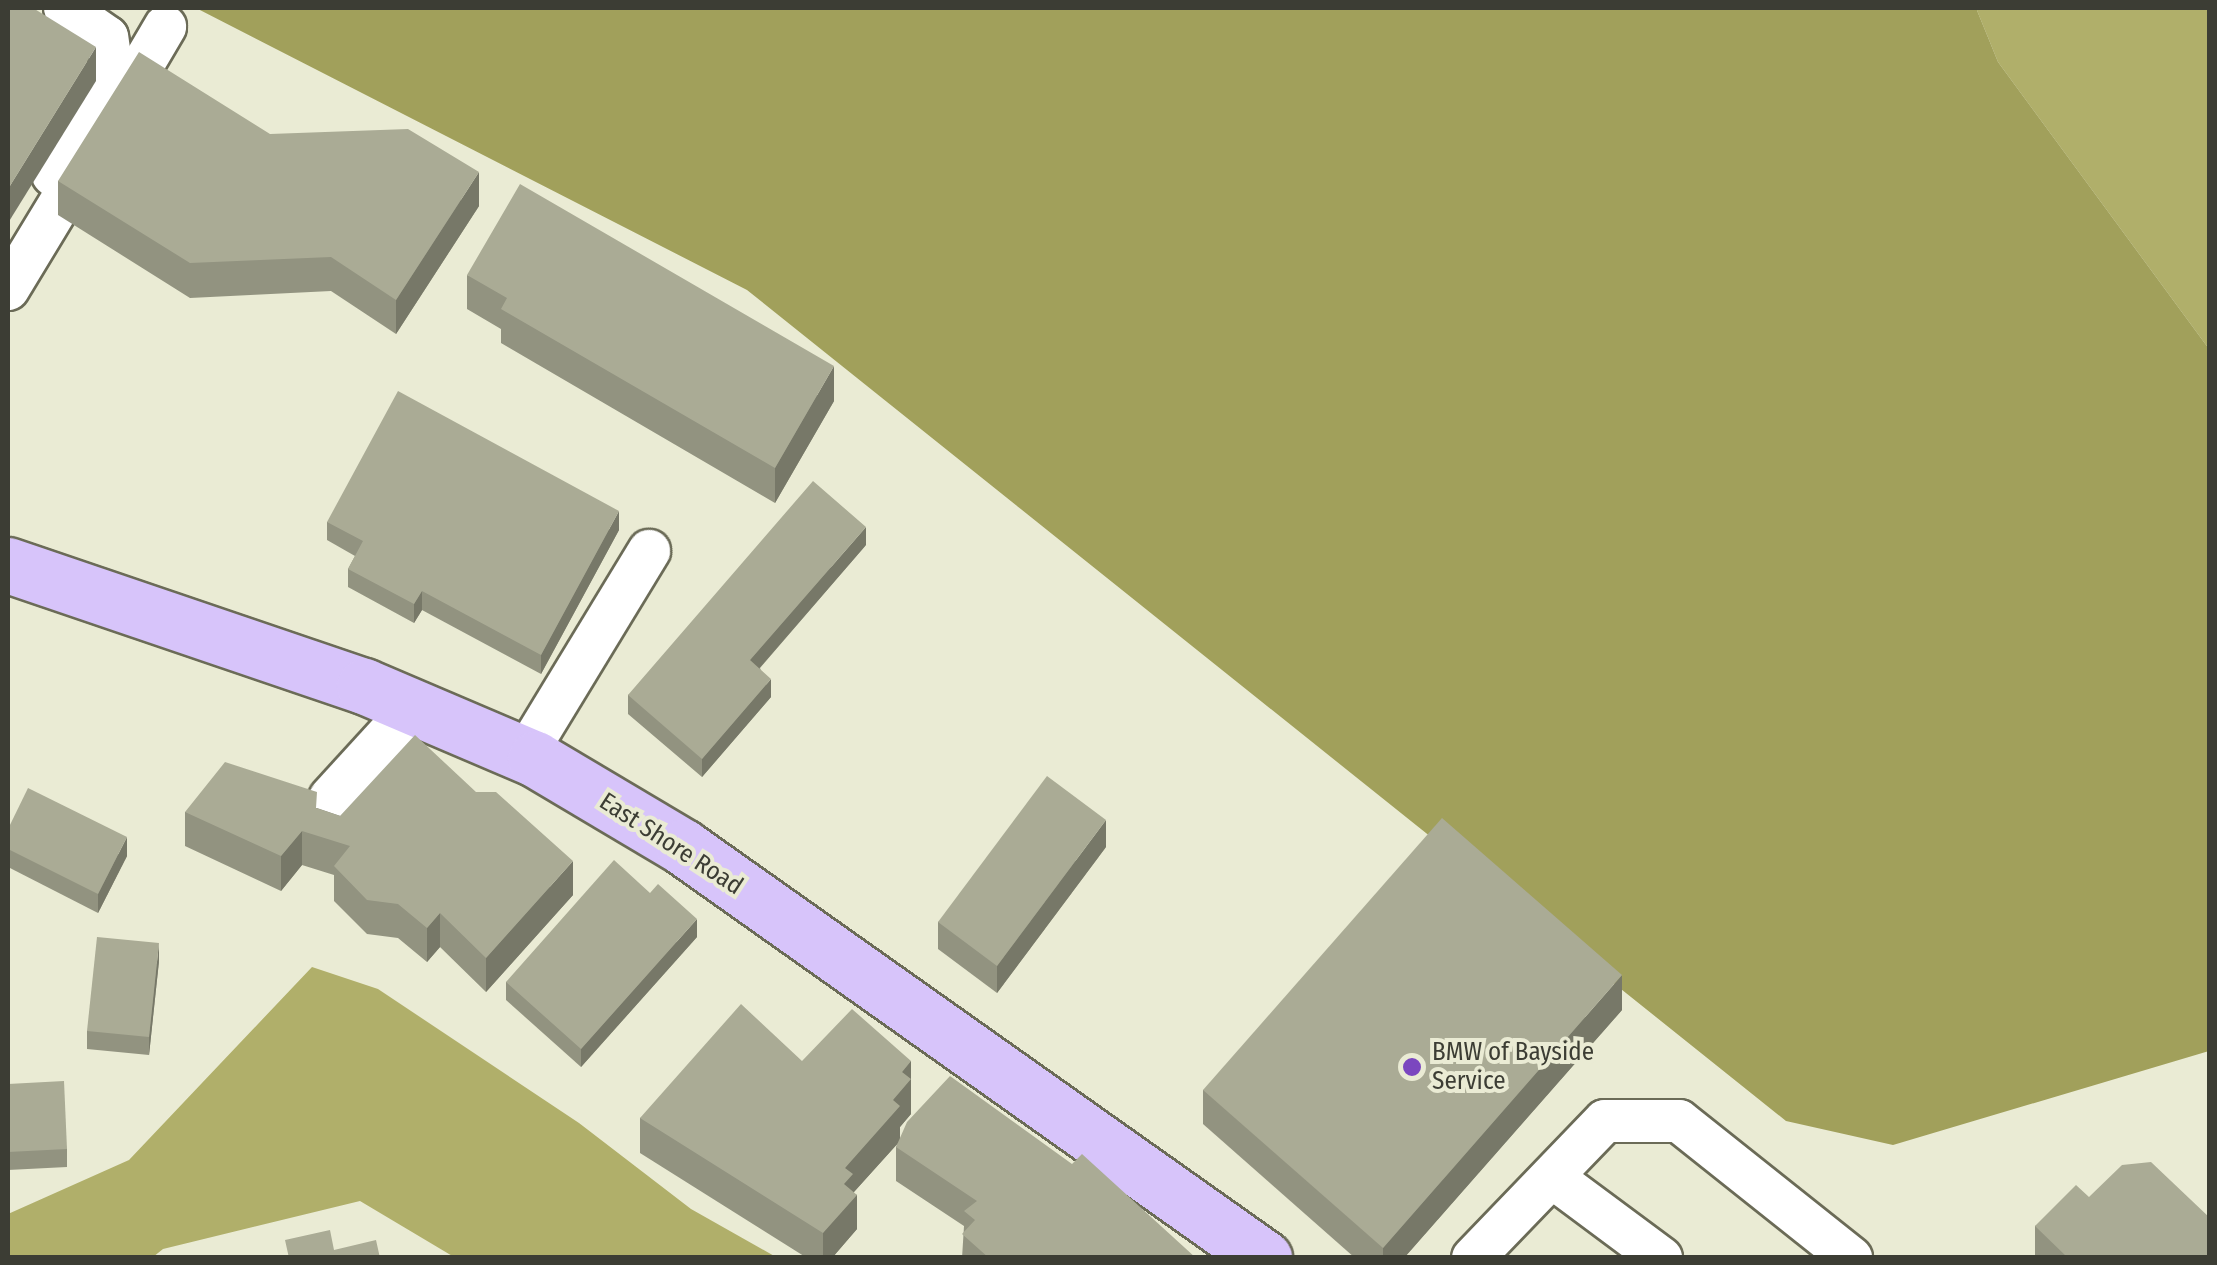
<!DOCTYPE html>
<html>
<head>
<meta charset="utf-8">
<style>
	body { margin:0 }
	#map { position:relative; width:2217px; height:1265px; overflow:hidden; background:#eaebd4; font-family:"Fira Sans Condensed",sans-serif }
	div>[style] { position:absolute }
	.forest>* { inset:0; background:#b0af6a }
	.water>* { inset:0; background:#a1a05b }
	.roads { filter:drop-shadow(2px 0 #6b6b57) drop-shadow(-2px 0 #6b6b57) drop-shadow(0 2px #6b6b57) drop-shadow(0 -2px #6b6b57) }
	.minor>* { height:42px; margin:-21px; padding:0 21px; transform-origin:21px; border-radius:21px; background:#fff }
	.major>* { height:55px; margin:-27.5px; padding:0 27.5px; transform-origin:27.5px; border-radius:27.5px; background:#d7c4fa }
	.wall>* { inset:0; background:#929380 }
	.shaded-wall>* { inset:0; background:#777868 }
	.building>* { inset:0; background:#aaab95 }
	.dots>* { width:28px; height:28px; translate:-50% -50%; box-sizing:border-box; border:5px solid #eaebd4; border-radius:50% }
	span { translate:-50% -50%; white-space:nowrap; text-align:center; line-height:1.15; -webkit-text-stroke:8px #eaebd4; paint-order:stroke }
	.street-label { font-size:25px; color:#3c3d34 }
	.poi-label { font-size:25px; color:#3c3d34 }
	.left { translate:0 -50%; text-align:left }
	.frame { position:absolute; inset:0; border:10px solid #3c3d34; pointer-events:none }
</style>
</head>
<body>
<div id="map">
	<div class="forest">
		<div style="clip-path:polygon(1976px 8px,2209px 8px,2209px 349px,1998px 62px)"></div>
		<div style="clip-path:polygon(312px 967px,378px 989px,579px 1123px,691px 1209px,776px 1257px,454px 1257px,360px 1201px,163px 1249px,153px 1257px,8px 1257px,8px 1214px,129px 1160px)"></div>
	</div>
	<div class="water">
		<div style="clip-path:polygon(196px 8px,1976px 8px,1998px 62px,2209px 349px,2209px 1051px,1893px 1145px,1786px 1121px,747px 290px)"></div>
	</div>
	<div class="roads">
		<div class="minor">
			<div style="left:119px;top:105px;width:91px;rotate:-59.5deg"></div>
			<div style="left:53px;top:175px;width:90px;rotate:-58.6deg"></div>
			<div style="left:100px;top:98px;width:30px;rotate:-66deg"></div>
			<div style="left:112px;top:71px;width:34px;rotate:-98deg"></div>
			<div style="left:107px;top:37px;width:51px;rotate:-145.4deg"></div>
			<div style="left:8px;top:289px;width:154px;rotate:-58.8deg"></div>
			<div style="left:525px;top:755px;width:239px;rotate:-58.7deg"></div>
			<div style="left:330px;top:798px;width:123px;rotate:-47.6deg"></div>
			<div style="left:1552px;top:1177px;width:136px;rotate:36.6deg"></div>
			<div style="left:1473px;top:1258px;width:190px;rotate:-46.1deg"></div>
			<div style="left:1605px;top:1121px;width:74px"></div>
			<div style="left:1679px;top:1121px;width:220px;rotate:38.5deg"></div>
		</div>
		<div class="major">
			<div style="left:8px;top:565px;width:376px;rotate:18.8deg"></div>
			<div style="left:364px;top:686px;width:186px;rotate:23.1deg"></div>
			<div style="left:535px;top:759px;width:172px;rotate:30.7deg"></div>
			<div style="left:683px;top:847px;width:712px;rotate:35.28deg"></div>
		</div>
	</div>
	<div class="wall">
		<div style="clip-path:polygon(270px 134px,479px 206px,396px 334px,331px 291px,190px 298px,58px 215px,58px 181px)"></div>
		<div style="clip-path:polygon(467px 275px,834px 401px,775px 503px,501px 343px,501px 329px,467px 309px)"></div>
		<div style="clip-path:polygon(327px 522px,619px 530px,541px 674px,422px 610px,414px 623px,348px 587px,348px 569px,355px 556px,327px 540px)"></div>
		<div style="clip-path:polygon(866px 545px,760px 668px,771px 697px,702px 777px,628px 714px,628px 695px)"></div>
		<div style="clip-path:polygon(317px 808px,573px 895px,486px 992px,440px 947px,427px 962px,398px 938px,367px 934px,334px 901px,334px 875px,302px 865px,281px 891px,185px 846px,185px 812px)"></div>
		<div style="clip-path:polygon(8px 829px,127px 856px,98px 913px,8px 867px)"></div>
		<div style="clip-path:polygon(1106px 847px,997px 993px,938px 949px,938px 922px)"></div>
		<div style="clip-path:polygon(697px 937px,581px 1067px,506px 1000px,506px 982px)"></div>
		<div style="clip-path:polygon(159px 961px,149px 1055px,87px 1049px,87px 1031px)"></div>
		<div style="clip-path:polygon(1622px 1010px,1404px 1258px,1355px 1258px,1203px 1124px,1203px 1090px)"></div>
		<div style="clip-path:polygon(802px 1061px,911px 1061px,911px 1114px,900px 1127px,900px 1138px,1196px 1258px,962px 1258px,964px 1226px,896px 1181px,896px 1147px,898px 1143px,854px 1192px,857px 1229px,832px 1258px,807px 1258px,640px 1153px,640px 1118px)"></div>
		<div style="clip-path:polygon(8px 1084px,67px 1149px,67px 1167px,8px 1170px)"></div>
		<div style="clip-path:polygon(2089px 1197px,2210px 1258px,2035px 1258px,2035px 1226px)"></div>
	</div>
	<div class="shaded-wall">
		<div style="clip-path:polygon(96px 47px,96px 81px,8px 223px,8px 189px)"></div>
		<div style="clip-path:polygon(479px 172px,479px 206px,396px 334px,396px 300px)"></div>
		<div style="clip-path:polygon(834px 366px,834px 401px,775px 503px,775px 468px)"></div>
		<div style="clip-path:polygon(619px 511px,619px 530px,541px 674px,541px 655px)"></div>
		<div style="clip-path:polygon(866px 527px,866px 545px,750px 679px,750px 660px)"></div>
		<div style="clip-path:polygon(422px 591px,422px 610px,414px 623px,414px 604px)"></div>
		<div style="clip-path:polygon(771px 679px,771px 697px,702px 777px,702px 759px)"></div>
		<div style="clip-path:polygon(1106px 820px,1106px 847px,997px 993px,997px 966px)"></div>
		<div style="clip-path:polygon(302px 831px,302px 865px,281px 891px,281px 856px)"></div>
		<div style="clip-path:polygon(127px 837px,127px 856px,98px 913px,98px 894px)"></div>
		<div style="clip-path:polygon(573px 861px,573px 895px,486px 992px,486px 958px)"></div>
		<div style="clip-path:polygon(440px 913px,440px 947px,427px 962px,427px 928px)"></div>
		<div style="clip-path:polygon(697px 919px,697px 937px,581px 1067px,581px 1049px)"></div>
		<div style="clip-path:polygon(159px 943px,159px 961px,149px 1055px,149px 1037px)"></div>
		<div style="clip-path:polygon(1622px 975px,1622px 1010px,1404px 1258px,1383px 1258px,1383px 1248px)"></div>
		<div style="clip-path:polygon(911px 1061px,911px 1114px,900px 1127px,900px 1141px,853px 1193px,857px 1195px,857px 1229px,832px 1258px,823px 1258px,823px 1233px,845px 1168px,893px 1100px,902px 1072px)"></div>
	</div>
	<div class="building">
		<div style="clip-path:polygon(8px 8px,33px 8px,96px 47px,8px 189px)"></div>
		<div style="clip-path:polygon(139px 52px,270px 134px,408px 129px,479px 172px,396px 300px,331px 257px,190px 263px,58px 181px)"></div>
		<div style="clip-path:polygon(520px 184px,834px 366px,775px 468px,501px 309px,507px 298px,467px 275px)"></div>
		<div style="clip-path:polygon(398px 391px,619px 511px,541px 655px,422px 591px,414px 604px,348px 569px,363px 541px,327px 522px)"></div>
		<div style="clip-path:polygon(813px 481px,866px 527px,750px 660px,771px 679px,702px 759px,628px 695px)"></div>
		<div style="clip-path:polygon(415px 735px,476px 792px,496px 792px,573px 861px,486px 958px,440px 913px,427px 928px,398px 904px,367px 900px,334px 866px,350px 846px,302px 831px,281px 856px,185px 812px,225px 762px,317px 792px,316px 808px,340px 816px)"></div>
		<div style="clip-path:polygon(1047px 776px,1106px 820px,997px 966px,938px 922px)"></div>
		<div style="clip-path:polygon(28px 788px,127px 837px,98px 894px,8px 849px,8px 829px)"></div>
		<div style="clip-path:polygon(1442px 818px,1622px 975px,1383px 1248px,1203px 1090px)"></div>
		<div style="clip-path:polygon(614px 860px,650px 893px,658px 884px,697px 919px,581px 1049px,506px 982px)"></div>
		<div style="clip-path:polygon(97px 937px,159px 943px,149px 1037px,87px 1031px)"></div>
		<div style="clip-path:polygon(741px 1004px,802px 1061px,852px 1009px,911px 1061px,902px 1072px,911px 1079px,893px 1100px,900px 1106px,845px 1168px,853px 1174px,844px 1184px,857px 1195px,823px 1233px,640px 1118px)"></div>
		<div style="clip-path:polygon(950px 1076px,1072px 1164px,1082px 1154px,1196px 1258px,989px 1258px,962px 1234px,975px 1220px,964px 1211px,977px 1201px,896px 1147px,907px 1122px)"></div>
		<div style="clip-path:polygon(64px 1081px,67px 1149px,8px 1152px,8px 1084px)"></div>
		<div style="clip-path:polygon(2151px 1162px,2210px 1218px,2210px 1258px,2068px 1258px,2035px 1226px,2076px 1185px,2089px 1197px,2122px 1165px)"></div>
		<div style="clip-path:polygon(330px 1230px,334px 1250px,376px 1240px,380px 1258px,289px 1258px,285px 1240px)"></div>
	</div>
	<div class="dots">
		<div style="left:1412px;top:1067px;background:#7b47bf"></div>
	</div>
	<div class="street-label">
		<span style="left:671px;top:844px;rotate:33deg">East Shore Road</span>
	</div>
	<div class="poi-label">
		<span class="left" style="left:1432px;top:1067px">BMW of Bayside<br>Service</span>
	</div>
	<div class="frame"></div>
</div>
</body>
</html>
